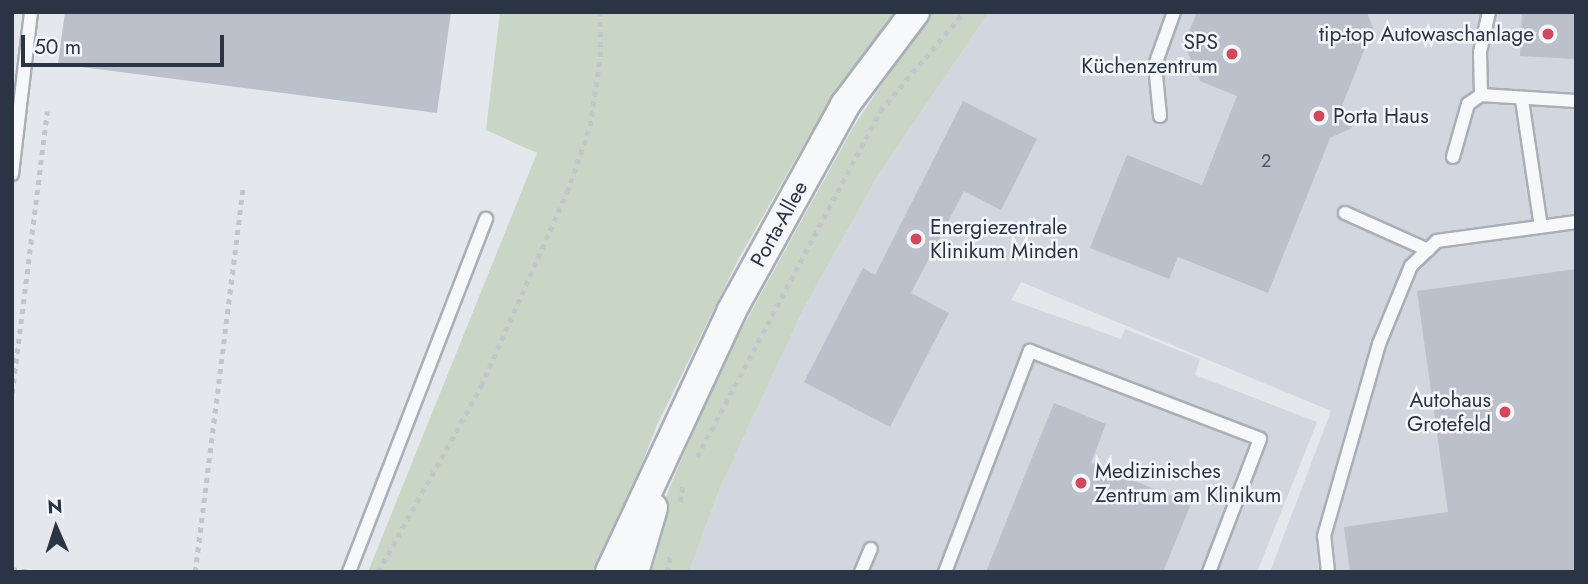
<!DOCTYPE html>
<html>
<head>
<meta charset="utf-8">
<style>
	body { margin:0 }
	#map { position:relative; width:1588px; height:584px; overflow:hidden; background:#e4e7ec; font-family:Jost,sans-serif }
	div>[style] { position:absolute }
	.built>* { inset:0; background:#d2d6de }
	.green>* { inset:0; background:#c9d6c5 }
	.building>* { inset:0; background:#bbc0ca }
	.path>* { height:4.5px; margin-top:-2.25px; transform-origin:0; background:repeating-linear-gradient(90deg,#c2c5cb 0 5px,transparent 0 10px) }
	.roads { filter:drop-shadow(2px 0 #a9aeb7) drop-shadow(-2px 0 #a9aeb7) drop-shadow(0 2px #a9aeb7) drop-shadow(0 -2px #a9aeb7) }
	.service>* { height:12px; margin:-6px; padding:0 6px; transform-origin:6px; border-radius:6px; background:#f7f8fa }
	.tertiary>* { height:28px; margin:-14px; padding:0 14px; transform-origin:14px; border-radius:14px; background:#f7f8fa }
	.dots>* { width:19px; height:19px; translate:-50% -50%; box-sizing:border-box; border:4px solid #f4f6f9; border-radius:50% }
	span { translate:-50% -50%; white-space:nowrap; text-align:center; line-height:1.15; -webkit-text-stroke:5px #f4f6f9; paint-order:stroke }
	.number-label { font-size:18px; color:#4f5766 }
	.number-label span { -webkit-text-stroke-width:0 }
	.poi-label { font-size:21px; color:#2b3445 }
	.right { translate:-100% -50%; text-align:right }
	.left { translate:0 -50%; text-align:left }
	.street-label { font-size:21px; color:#2b3445 }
	.frame { position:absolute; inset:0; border:14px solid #2b3445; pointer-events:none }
	.north { position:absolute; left:21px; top:493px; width:70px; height:70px; -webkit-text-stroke:5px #f4f6f9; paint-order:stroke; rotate:357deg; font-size:19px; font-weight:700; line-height:28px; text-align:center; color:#2b3445 }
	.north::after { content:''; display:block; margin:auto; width:24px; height:32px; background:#2b3445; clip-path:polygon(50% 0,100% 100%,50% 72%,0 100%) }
	.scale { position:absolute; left:21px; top:35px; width:203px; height:32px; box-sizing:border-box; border:4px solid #2b3445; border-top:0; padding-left:9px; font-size:21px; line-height:24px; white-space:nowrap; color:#2b3445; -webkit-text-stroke:5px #f4f6f9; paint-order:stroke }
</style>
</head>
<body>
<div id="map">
	<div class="built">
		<div style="clip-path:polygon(989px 12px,1576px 12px,1576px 572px,1270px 572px,1331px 411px,1021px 282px,1011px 300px,1121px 339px,1125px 329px,1200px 359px,1195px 375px,1317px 422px,1257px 572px,689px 572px,720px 488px,804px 308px,877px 177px)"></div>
	</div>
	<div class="green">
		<div style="clip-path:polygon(500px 12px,895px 12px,807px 139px,739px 258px,656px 427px,601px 572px,368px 572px,537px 153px,486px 130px)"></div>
		<div style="clip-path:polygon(930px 12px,989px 12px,877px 177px,804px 308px,720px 488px,689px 572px,644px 572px,669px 489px,721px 366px,854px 126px)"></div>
	</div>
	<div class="building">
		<div style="clip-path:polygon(65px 12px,451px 12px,437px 113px,58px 64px)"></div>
		<div style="clip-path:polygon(1197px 12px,1367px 12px,1373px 28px,1342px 106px,1352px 128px,1330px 138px,1268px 293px,1178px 257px,1169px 279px,1090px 248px,1127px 155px,1202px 185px,1237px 96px,1200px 81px,1184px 44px)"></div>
		<div style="clip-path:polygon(1522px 12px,1576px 12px,1576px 59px,1520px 56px)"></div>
		<div style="clip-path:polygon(963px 101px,1037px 139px,1001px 210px,964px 191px,911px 293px,949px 313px,890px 427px,804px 382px,863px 268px,875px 275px)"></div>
		<div style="clip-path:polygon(1576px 269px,1576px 572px,1350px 572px,1344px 527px,1448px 512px,1417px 291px)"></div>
		<div style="clip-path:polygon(1054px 403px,1106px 424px,1091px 463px,1191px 504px,1163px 572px,986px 572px)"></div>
	</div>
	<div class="path">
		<div style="left:12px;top:393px;width:284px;rotate:-82.9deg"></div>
		<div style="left:697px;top:457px;width:391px;rotate:-62.1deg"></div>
		<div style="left:880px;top:111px;width:130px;rotate:-49.7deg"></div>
		<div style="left:680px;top:502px;width:19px;rotate:-81deg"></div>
		<div style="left:12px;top:569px;width:20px;rotate:9deg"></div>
		<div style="left:195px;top:572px;width:387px;rotate:-82.9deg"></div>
		<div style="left:378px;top:572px;width:213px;rotate:-61deg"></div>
		<div style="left:481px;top:386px;width:212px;rotate:-66.1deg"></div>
		<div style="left:567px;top:192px;width:70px;rotate:-70.8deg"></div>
		<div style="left:590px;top:126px;width:70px;rotate:-81.8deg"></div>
		<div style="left:600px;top:57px;width:45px;rotate:-90deg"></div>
		<div style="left:667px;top:572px;width:17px;rotate:-80deg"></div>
	</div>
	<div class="roads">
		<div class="service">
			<div style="left:1481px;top:95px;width:43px;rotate:-91.3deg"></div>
			<div style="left:1480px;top:52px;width:41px;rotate:-77.3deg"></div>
			<div style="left:1522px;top:100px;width:128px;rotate:81.5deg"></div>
			<div style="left:1160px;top:116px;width:51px;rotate:-95.6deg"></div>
			<div style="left:1155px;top:65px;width:56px;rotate:-70.3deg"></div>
			<div style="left:1453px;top:157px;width:55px;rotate:-74.2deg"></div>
			<div style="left:1468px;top:104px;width:16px;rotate:-35deg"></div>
			<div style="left:1481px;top:95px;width:95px;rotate:3.6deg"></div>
			<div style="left:12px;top:174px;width:163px;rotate:-83.3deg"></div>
			<div style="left:1345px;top:213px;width:91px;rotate:24deg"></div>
			<div style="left:349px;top:572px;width:379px;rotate:-68.8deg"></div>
			<div style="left:861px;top:572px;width:25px;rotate:-67deg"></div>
			<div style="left:945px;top:572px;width:237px;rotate:-69deg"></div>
			<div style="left:1030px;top:351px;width:246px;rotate:20.9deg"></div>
			<div style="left:1260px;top:439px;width:142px;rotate:111deg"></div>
			<div style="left:1328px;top:572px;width:36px;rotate:-96deg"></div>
			<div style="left:1324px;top:536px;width:200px;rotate:-74deg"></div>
			<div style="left:1379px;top:344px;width:84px;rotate:-67.7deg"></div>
			<div style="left:1411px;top:266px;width:36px;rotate:-44deg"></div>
			<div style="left:1437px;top:241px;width:140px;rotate:-7.8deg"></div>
		</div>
		<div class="tertiary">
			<div style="left:610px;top:572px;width:289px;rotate:-65deg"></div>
			<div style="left:732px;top:310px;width:234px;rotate:-61.1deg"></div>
			<div style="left:845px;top:105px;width:116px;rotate:-53deg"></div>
			<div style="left:634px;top:572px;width:67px;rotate:-73.5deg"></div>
		</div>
	</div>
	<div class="dots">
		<div style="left:1548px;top:34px;background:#d1495b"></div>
		<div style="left:1232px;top:54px;background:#d1495b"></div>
		<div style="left:1319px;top:116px;background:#d1495b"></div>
		<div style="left:916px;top:239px;background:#d1495b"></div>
		<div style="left:1505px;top:412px;background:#d1495b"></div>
		<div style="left:1081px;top:483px;background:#d1495b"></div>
	</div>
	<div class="number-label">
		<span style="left:1266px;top:161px">2</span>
	</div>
	<div class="poi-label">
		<span class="right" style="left:1534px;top:34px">tip-top Autowaschanlage</span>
		<span class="right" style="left:1218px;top:54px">SPS<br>Küchenzentrum</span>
		<span class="left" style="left:1333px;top:116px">Porta Haus</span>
		<span class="left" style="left:930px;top:239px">Energiezentrale<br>Klinikum Minden</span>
		<span class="right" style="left:1491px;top:412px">Autohaus<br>Grotefeld</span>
		<span class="left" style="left:1095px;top:483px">Medizinisches<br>Zentrum am Klinikum</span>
	</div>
	<div class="street-label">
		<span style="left:779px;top:224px;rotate:-61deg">Porta-Allee</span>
	</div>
	<div class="frame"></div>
	<div class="north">N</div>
	<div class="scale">50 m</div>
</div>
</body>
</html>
